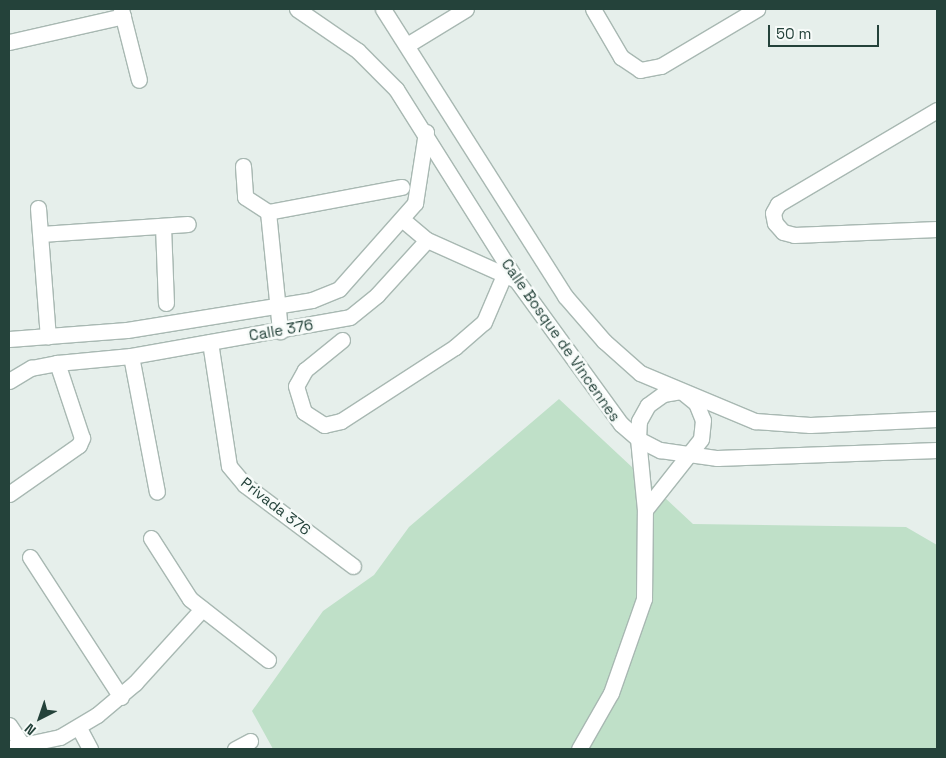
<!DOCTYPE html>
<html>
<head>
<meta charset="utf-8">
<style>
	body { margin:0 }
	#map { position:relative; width:946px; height:758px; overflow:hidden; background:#e6efeb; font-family:"Space Grotesk",sans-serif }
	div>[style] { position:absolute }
	.green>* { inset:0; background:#bfe0c8 }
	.roads { filter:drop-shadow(1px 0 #a8b8b2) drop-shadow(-1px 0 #a8b8b2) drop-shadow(0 1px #a8b8b2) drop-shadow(0 -1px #a8b8b2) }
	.minor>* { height:15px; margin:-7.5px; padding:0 7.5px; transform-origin:7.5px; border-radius:7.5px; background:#fff }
	.secondary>* { height:15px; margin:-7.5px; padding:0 7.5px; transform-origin:7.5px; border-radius:7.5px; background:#fff }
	span { translate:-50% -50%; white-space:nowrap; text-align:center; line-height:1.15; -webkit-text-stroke:5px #f7fbf9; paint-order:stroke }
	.street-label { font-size:15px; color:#24423a }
	.frame { position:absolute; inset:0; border:10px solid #24423a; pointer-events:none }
	.north { position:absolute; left:15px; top:693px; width:50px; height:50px; -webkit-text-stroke:4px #f7fbf9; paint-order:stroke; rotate:221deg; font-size:14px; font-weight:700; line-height:20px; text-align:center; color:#24423a }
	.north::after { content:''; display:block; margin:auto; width:18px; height:22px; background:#24423a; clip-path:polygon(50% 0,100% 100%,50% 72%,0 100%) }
	.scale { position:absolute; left:768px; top:25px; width:111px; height:22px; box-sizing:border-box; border:2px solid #24423a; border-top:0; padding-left:6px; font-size:15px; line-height:18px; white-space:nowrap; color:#24423a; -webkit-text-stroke:4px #f7fbf9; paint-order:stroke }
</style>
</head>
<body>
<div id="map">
	<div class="green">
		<div style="clip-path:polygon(559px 399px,693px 524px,906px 527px,937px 545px,937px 749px,273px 749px,252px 711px,323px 611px,374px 575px,409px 527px)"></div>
	</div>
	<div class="roads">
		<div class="minor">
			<div style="left:121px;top:9px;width:73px;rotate:75.8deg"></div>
			<div style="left:593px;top:9px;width:56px;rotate:59.7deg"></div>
			<div style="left:621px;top:57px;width:23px;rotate:34deg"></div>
			<div style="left:640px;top:70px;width:21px;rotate:-11deg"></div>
			<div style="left:661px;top:66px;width:112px;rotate:-30.7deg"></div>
			<div style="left:9px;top:42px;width:117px;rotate:-12.8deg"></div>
			<div style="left:407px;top:45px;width:69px;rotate:-31.4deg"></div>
			<div style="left:937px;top:110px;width:185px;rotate:149.4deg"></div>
			<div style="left:778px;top:204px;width:10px;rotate:119deg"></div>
			<div style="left:773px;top:213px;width:10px;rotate:79deg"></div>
			<div style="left:775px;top:223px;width:12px;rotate:48deg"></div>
			<div style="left:783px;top:232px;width:11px;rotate:15deg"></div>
			<div style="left:794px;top:235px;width:143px;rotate:-2.4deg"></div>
			<div style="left:243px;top:166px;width:31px;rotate:86deg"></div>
			<div style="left:245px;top:197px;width:27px;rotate:33deg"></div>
			<div style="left:268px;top:212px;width:136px;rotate:-10.6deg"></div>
			<div style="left:38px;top:208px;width:129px;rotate:85.6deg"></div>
			<div style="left:268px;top:212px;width:120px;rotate:84.2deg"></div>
			<div style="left:403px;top:220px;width:31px;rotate:40deg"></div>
			<div style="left:427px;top:240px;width:95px;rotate:24.1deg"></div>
			<div style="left:163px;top:226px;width:77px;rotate:87.8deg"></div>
			<div style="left:41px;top:234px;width:147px;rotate:-3.9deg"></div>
			<div style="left:9px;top:339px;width:118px;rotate:-4.4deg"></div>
			<div style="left:127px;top:330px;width:187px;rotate:-9.2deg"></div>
			<div style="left:312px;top:300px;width:29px;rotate:-22deg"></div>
			<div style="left:339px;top:289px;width:115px;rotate:-48.5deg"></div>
			<div style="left:415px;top:203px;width:72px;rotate:-81.2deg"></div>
			<div style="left:342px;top:340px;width:48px;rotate:141deg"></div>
			<div style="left:305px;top:370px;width:18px;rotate:119deg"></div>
			<div style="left:296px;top:386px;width:27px;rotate:73deg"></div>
			<div style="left:304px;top:412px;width:24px;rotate:33deg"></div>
			<div style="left:324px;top:425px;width:17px;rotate:-13deg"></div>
			<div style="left:341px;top:421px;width:136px;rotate:-33deg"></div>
			<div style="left:455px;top:347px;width:38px;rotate:-41deg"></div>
			<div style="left:484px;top:322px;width:51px;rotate:-66.9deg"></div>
			<div style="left:210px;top:342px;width:125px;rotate:81.3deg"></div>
			<div style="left:229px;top:466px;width:25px;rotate:50deg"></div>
			<div style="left:245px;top:485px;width:135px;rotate:36.9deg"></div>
			<div style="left:131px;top:356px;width:138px;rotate:79.2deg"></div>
			<div style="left:9px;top:381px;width:26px;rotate:-31deg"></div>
			<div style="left:31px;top:368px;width:26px;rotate:-11deg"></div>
			<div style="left:57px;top:363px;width:74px;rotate:-5.4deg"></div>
			<div style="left:131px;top:356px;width:222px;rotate:-10.1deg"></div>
			<div style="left:350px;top:317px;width:35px;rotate:-39deg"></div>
			<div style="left:377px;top:295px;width:74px;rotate:-47.7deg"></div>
			<div style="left:9px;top:494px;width:85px;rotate:-35deg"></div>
			<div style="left:79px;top:445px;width:8px;rotate:-67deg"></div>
			<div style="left:82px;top:438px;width:79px;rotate:-108.4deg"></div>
			<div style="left:151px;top:538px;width:72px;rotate:57.4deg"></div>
			<div style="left:190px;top:599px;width:99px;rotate:38deg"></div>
			<div style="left:30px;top:557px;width:167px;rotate:57deg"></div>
			<div style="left:9px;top:725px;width:25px;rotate:56deg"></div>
			<div style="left:79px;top:728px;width:24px;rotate:62deg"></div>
			<div style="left:9px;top:748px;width:52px;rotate:-12.2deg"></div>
			<div style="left:60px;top:737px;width:43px;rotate:-30.7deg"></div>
			<div style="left:97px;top:715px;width:50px;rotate:-40.1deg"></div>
			<div style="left:135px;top:683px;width:100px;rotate:-47.8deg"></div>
			<div style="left:235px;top:749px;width:17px;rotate:-28deg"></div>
		</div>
		<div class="secondary">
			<div style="left:297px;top:9px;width:74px;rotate:34.5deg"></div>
			<div style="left:358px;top:51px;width:54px;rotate:45deg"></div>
			<div style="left:396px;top:89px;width:227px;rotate:57.8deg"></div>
			<div style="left:517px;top:281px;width:177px;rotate:54deg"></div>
			<div style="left:621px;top:424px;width:23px;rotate:41deg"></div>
			<div style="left:638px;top:439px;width:25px;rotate:27deg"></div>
			<div style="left:660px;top:450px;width:58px;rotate:8deg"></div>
			<div style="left:717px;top:458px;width:220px;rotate:-2.1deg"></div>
			<div style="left:383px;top:9px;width:340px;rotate:57.6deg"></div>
			<div style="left:565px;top:296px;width:60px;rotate:49.1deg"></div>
			<div style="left:604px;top:341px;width:48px;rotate:41.6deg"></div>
			<div style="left:640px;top:373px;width:125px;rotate:22.7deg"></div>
			<div style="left:755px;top:421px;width:55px;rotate:4.2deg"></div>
			<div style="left:810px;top:425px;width:127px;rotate:-2.7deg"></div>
			<div style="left:579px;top:749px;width:64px;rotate:-60.3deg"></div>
			<div style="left:611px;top:693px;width:100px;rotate:-70.7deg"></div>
			<div style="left:644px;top:599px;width:89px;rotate:-89.4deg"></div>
			<div style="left:645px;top:510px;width:71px;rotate:-95.6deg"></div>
			<div style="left:638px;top:439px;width:18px;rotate:-87deg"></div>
			<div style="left:639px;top:421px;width:18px;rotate:-61deg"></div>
			<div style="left:648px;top:405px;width:19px;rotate:-36deg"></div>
			<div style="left:663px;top:394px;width:18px;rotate:-9deg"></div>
			<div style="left:681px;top:391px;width:19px;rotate:39deg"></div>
			<div style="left:696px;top:403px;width:18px;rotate:68deg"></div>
			<div style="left:703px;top:420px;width:19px;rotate:96deg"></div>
			<div style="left:701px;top:439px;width:90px;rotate:128.3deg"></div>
		</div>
	</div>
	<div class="street-label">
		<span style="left:281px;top:330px;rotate:-10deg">Calle 376</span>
		<span style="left:561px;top:340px;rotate:55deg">Calle Bosque de Vincennes</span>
		<span style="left:276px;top:506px;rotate:38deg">Privada 376</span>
	</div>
	<div class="frame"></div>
	<div class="north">N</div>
	<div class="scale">50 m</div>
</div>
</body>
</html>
